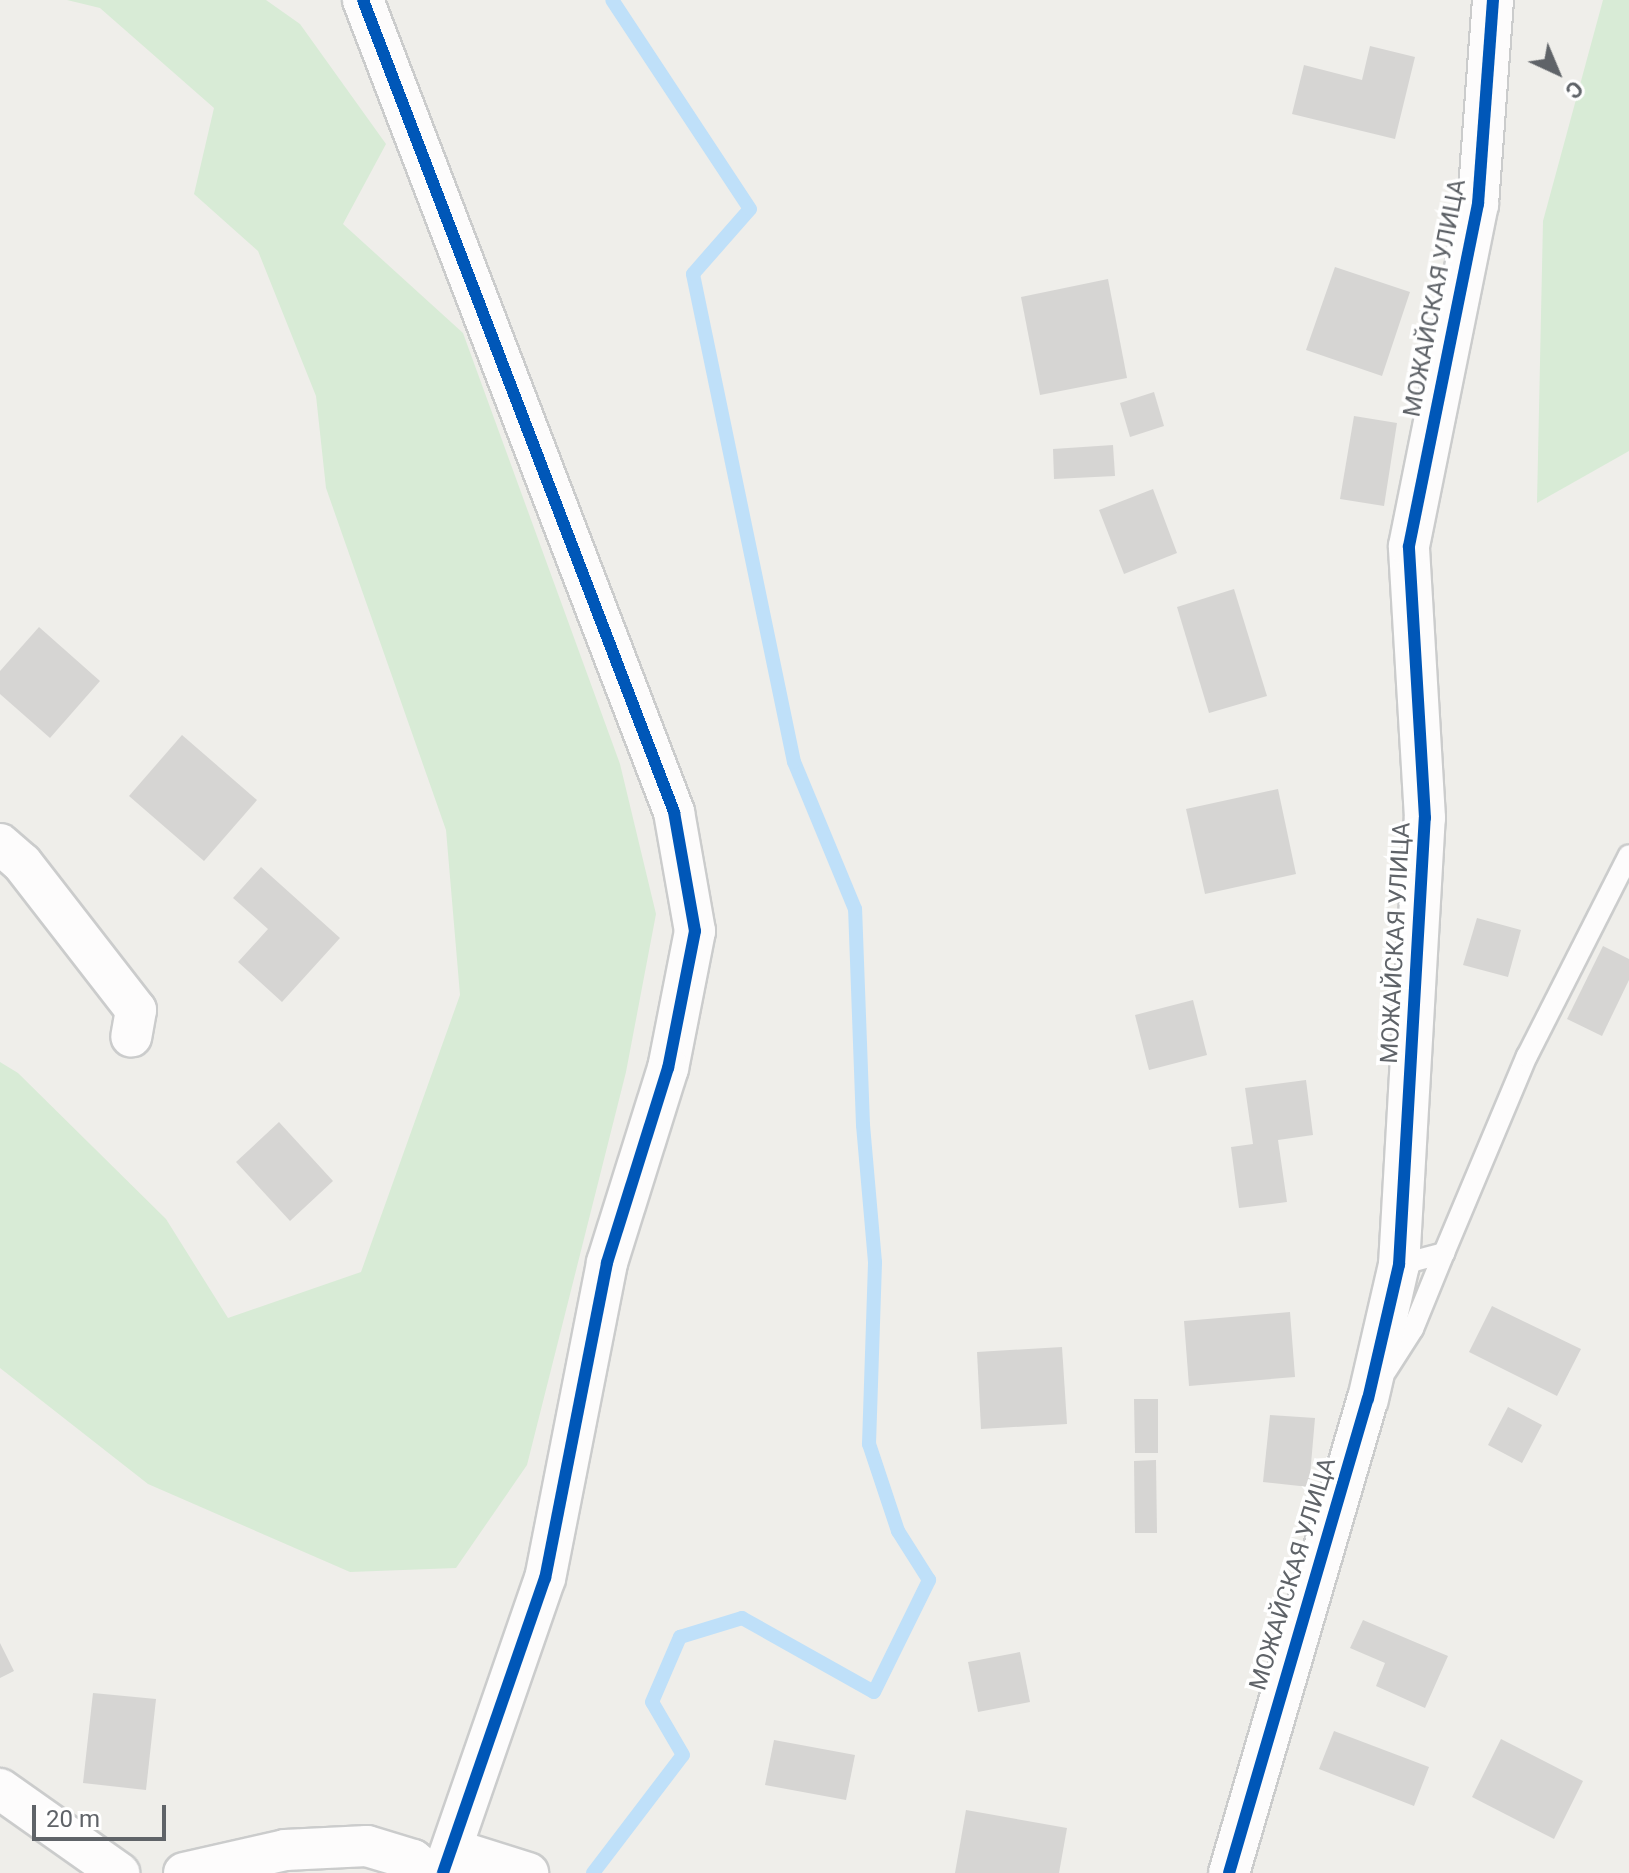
<!DOCTYPE html>
<html>
<head>
<meta charset="utf-8">
<style>
	body { margin:0 }
	#map { position:relative; width:1629px; height:1873px; overflow:hidden; background:#efeeea; font-family:Roboto,sans-serif }
	div>[style] { position:absolute }
	.green>* { inset:0; background:#d8ebd6 }
	.stream>* { height:14px; margin:-7px; padding:0 7px; transform-origin:7px; border-radius:7px; background:#bfe0f9 }
	.building>* { inset:0; background:#d6d5d3 }
	.roads { filter:drop-shadow(2px 0 #cbcccc) drop-shadow(-2px 0 #cbcccc) drop-shadow(0 2px #cbcccc) drop-shadow(0 -2px #cbcccc) }
	.lane>* { height:20px; margin:-10px; padding:0 10px; transform-origin:10px; border-radius:10px; background:#fdfcfc }
	.street>* { height:40px; margin:-20px; padding:0 20px; transform-origin:20px; border-radius:20px; background:#fdfcfc }
	.cycleway>* { height:12px; margin:-6px; padding:0 6px; transform-origin:6px; border-radius:6px; background:#0057b8 }
	span { translate:-50% -50%; white-space:nowrap; text-align:center; line-height:1.15; -webkit-text-stroke:7px #fff; paint-order:stroke }
	.street-label { font-size:24px; color:#5f6368 }
	.north { position:absolute; left:1517px; top:32px; width:80px; height:80px; -webkit-text-stroke:6px #fff; paint-order:stroke; rotate:136deg; font-size:22px; font-weight:700; line-height:32px; text-align:center; color:#5f6368 }
	.north::after { content:''; display:block; margin:auto; width:28px; height:36px; background:#5f6368; clip-path:polygon(50% 0,100% 100%,50% 72%,0 100%) }
	.scale { position:absolute; left:32px; top:1805px; width:134px; height:36px; box-sizing:border-box; border:4px solid #5f6368; border-top:0; padding-left:10px; font-size:24px; line-height:28px; white-space:nowrap; color:#5f6368; -webkit-text-stroke:6px #fff; paint-order:stroke }
</style>
</head>
<body>
<div id="map">
	<div class="green">
		<div style="clip-path:polygon(67px 0,266px 0,300px 24px,386px 144px,343px 224px,463px 333px,620px 764px,656px 914px,626px 1072px,527px 1465px,456px 1568px,350px 1572px,148px 1484px,0 1368px,0 1062px,18px 1073px,166px 1219px,228px 1318px,361px 1272px,460px 995px,446px 830px,326px 488px,316px 396px,258px 251px,194px 194px,214px 108px,100px 8px)"></div>
		<div style="clip-path:polygon(1603px 0,1629px 0,1629px 451px,1537px 503px,1543px 221px)"></div>
	</div>
	<div class="stream">
		<div style="left:593px;top:1873px;width:148px;rotate:-52.7deg"></div>
		<div style="left:683px;top:1755px;width:61px;rotate:-120.3deg"></div>
		<div style="left:652px;top:1702px;width:71px;rotate:-66.7deg"></div>
		<div style="left:680px;top:1637px;width:65px;rotate:-17deg"></div>
		<div style="left:742px;top:1618px;width:151px;rotate:29.3deg"></div>
		<div style="left:874px;top:1692px;width:125px;rotate:-63.8deg"></div>
		<div style="left:929px;top:1580px;width:58px;rotate:-122.3deg"></div>
		<div style="left:898px;top:1531px;width:92px;rotate:-108.4deg"></div>
		<div style="left:869px;top:1444px;width:182px;rotate:-88.1deg"></div>
		<div style="left:875px;top:1262px;width:138px;rotate:-95deg"></div>
		<div style="left:863px;top:1125px;width:216px;rotate:-92.1deg"></div>
		<div style="left:855px;top:909px;width:159px;rotate:-112.5deg"></div>
		<div style="left:794px;top:762px;width:498px;rotate:-101.7deg"></div>
		<div style="left:693px;top:274px;width:86px;rotate:-48.8deg"></div>
		<div style="left:750px;top:209px;width:250px;rotate:-123.4deg"></div>
	</div>
	<div class="building">
		<div style="clip-path:polygon(1370px 46px,1415px 57px,1395px 139px,1292px 114px,1304px 65px,1362px 80px)"></div>
		<div style="clip-path:polygon(1335px 267px,1410px 292px,1382px 376px,1306px 350px)"></div>
		<div style="clip-path:polygon(1108px 279px,1127px 378px,1040px 395px,1021px 297px)"></div>
		<div style="clip-path:polygon(1154px 392px,1164px 426px,1130px 437px,1120px 403px)"></div>
		<div style="clip-path:polygon(1354px 416px,1397px 423px,1384px 506px,1340px 499px)"></div>
		<div style="clip-path:polygon(1113px 445px,1115px 476px,1054px 479px,1053px 449px)"></div>
		<div style="clip-path:polygon(1153px 489px,1177px 553px,1124px 574px,1099px 510px)"></div>
		<div style="clip-path:polygon(1234px 589px,1267px 696px,1209px 713px,1177px 607px)"></div>
		<div style="clip-path:polygon(39px 627px,100px 681px,50px 738px,0 694px,0 671px)"></div>
		<div style="clip-path:polygon(182px 735px,257px 800px,204px 861px,129px 796px)"></div>
		<div style="clip-path:polygon(1278px 789px,1296px 874px,1205px 894px,1186px 809px)"></div>
		<div style="clip-path:polygon(261px 867px,340px 938px,282px 1002px,238px 962px,268px 929px,233px 898px)"></div>
		<div style="clip-path:polygon(1477px 918px,1521px 930px,1508px 977px,1463px 965px)"></div>
		<div style="clip-path:polygon(1603px 946px,1629px 959px,1629px 980px,1602px 1036px,1567px 1019px)"></div>
		<div style="clip-path:polygon(1193px 1000px,1207px 1055px,1149px 1070px,1135px 1015px)"></div>
		<div style="clip-path:polygon(1306px 1080px,1313px 1135px,1278px 1140px,1287px 1202px,1239px 1208px,1231px 1147px,1253px 1144px,1245px 1088px)"></div>
		<div style="clip-path:polygon(279px 1122px,333px 1181px,290px 1221px,236px 1162px)"></div>
		<div style="clip-path:polygon(1492px 1306px,1581px 1349px,1557px 1396px,1469px 1352px)"></div>
		<div style="clip-path:polygon(1290px 1312px,1295px 1377px,1189px 1386px,1184px 1321px)"></div>
		<div style="clip-path:polygon(1062px 1347px,1067px 1424px,981px 1429px,977px 1352px)"></div>
		<div style="clip-path:polygon(1134px 1399px,1158px 1399px,1158px 1453px,1135px 1453px)"></div>
		<div style="clip-path:polygon(1508px 1407px,1542px 1425px,1522px 1463px,1488px 1445px)"></div>
		<div style="clip-path:polygon(1270px 1415px,1315px 1418px,1309px 1487px,1263px 1482px)"></div>
		<div style="clip-path:polygon(1156px 1460px,1157px 1533px,1135px 1533px,1134px 1461px)"></div>
		<div style="clip-path:polygon(1363px 1620px,1448px 1656px,1425px 1708px,1376px 1686px,1385px 1663px,1350px 1648px)"></div>
		<div style="clip-path:polygon(0 1643px,14px 1671px,0 1678px)"></div>
		<div style="clip-path:polygon(1020px 1652px,1030px 1702px,978px 1712px,968px 1662px)"></div>
		<div style="clip-path:polygon(93px 1693px,156px 1699px,146px 1790px,83px 1783px)"></div>
		<div style="clip-path:polygon(1334px 1731px,1429px 1767px,1414px 1806px,1319px 1769px)"></div>
		<div style="clip-path:polygon(1501px 1739px,1583px 1781px,1554px 1839px,1472px 1797px)"></div>
		<div style="clip-path:polygon(774px 1740px,855px 1755px,846px 1800px,765px 1785px)"></div>
		<div style="clip-path:polygon(966px 1810px,1067px 1828px,1059px 1873px,955px 1873px)"></div>
	</div>
	<div class="roads">
		<div class="lane">
			<div style="left:1399px;top:1265px;width:47px;rotate:-14.9deg"></div>
			<div style="left:1444px;top:1253px;width:214px;rotate:-67.2deg"></div>
			<div style="left:1527px;top:1056px;width:225px;rotate:-63.1deg"></div>
			<div style="left:1386px;top:1371px;width:50px;rotate:-57.3deg"></div>
			<div style="left:1413px;top:1329px;width:82px;rotate:-67.8deg"></div>
		</div>
		<div class="street">
			<div style="left:363px;top:0;width:870px;rotate:69.04deg"></div>
			<div style="left:674px;top:812px;width:121px;rotate:80deg"></div>
			<div style="left:695px;top:931px;width:140px;rotate:101.1deg"></div>
			<div style="left:668px;top:1068px;width:204px;rotate:107.4deg"></div>
			<div style="left:607px;top:1263px;width:321px;rotate:101.1deg"></div>
			<div style="left:545px;top:1578px;width:312px;rotate:109.1deg"></div>
			<div style="left:0;top:844px;width:29px;rotate:41deg"></div>
			<div style="left:22px;top:863px;width:186px;rotate:52.2deg"></div>
			<div style="left:136px;top:1010px;width:27px;rotate:100deg"></div>
			<div style="left:0;top:1789px;width:146px;rotate:35.2deg"></div>
			<div style="left:452px;top:1849px;width:80px;rotate:17.5deg"></div>
			<div style="left:184px;top:1873px;width:104px;rotate:-12.8deg"></div>
			<div style="left:285px;top:1850px;width:82px;rotate:-2.8deg"></div>
			<div style="left:367px;top:1846px;width:48px;rotate:16.9deg"></div>
			<div style="left:413px;top:1860px;width:21px;rotate:39deg"></div>
			<div style="left:1229px;top:1873px;width:494px;rotate:-73.7deg"></div>
			<div style="left:1368px;top:1399px;width:138px;rotate:-77deg"></div>
			<div style="left:1399px;top:1265px;width:448px;rotate:-86.7deg"></div>
			<div style="left:1425px;top:818px;width:272px;rotate:-93.4deg"></div>
			<div style="left:1409px;top:546px;width:349px;rotate:-78.6deg"></div>
			<div style="left:1478px;top:204px;width:205px;rotate:-85.8deg"></div>
		</div>
	</div>
	<div class="cycleway">
		<div style="left:363px;top:0;width:870px;rotate:69.04deg"></div>
		<div style="left:674px;top:812px;width:121px;rotate:80deg"></div>
		<div style="left:695px;top:931px;width:140px;rotate:101.1deg"></div>
		<div style="left:668px;top:1068px;width:204px;rotate:107.4deg"></div>
		<div style="left:607px;top:1263px;width:321px;rotate:101.1deg"></div>
		<div style="left:545px;top:1578px;width:312px;rotate:109.1deg"></div>
		<div style="left:1229px;top:1873px;width:494px;rotate:-73.7deg"></div>
		<div style="left:1368px;top:1399px;width:138px;rotate:-77deg"></div>
		<div style="left:1399px;top:1265px;width:448px;rotate:-86.7deg"></div>
		<div style="left:1425px;top:818px;width:272px;rotate:-93.4deg"></div>
		<div style="left:1409px;top:546px;width:349px;rotate:-78.6deg"></div>
		<div style="left:1478px;top:204px;width:205px;rotate:-85.8deg"></div>
	</div>
	<div class="street-label">
		<span style="left:1435px;top:298px;rotate:-79deg">МОЖАЙСКАЯ УЛИЦА</span>
		<span style="left:1396px;top:943px;rotate:-87deg">МОЖАЙСКАЯ УЛИЦА</span>
		<span style="left:1293px;top:1574px;rotate:-73deg">МОЖАЙСКАЯ УЛИЦА</span>
	</div>
	<div class="north">С</div>
	<div class="scale">20 m</div>
</div>
</body>
</html>
